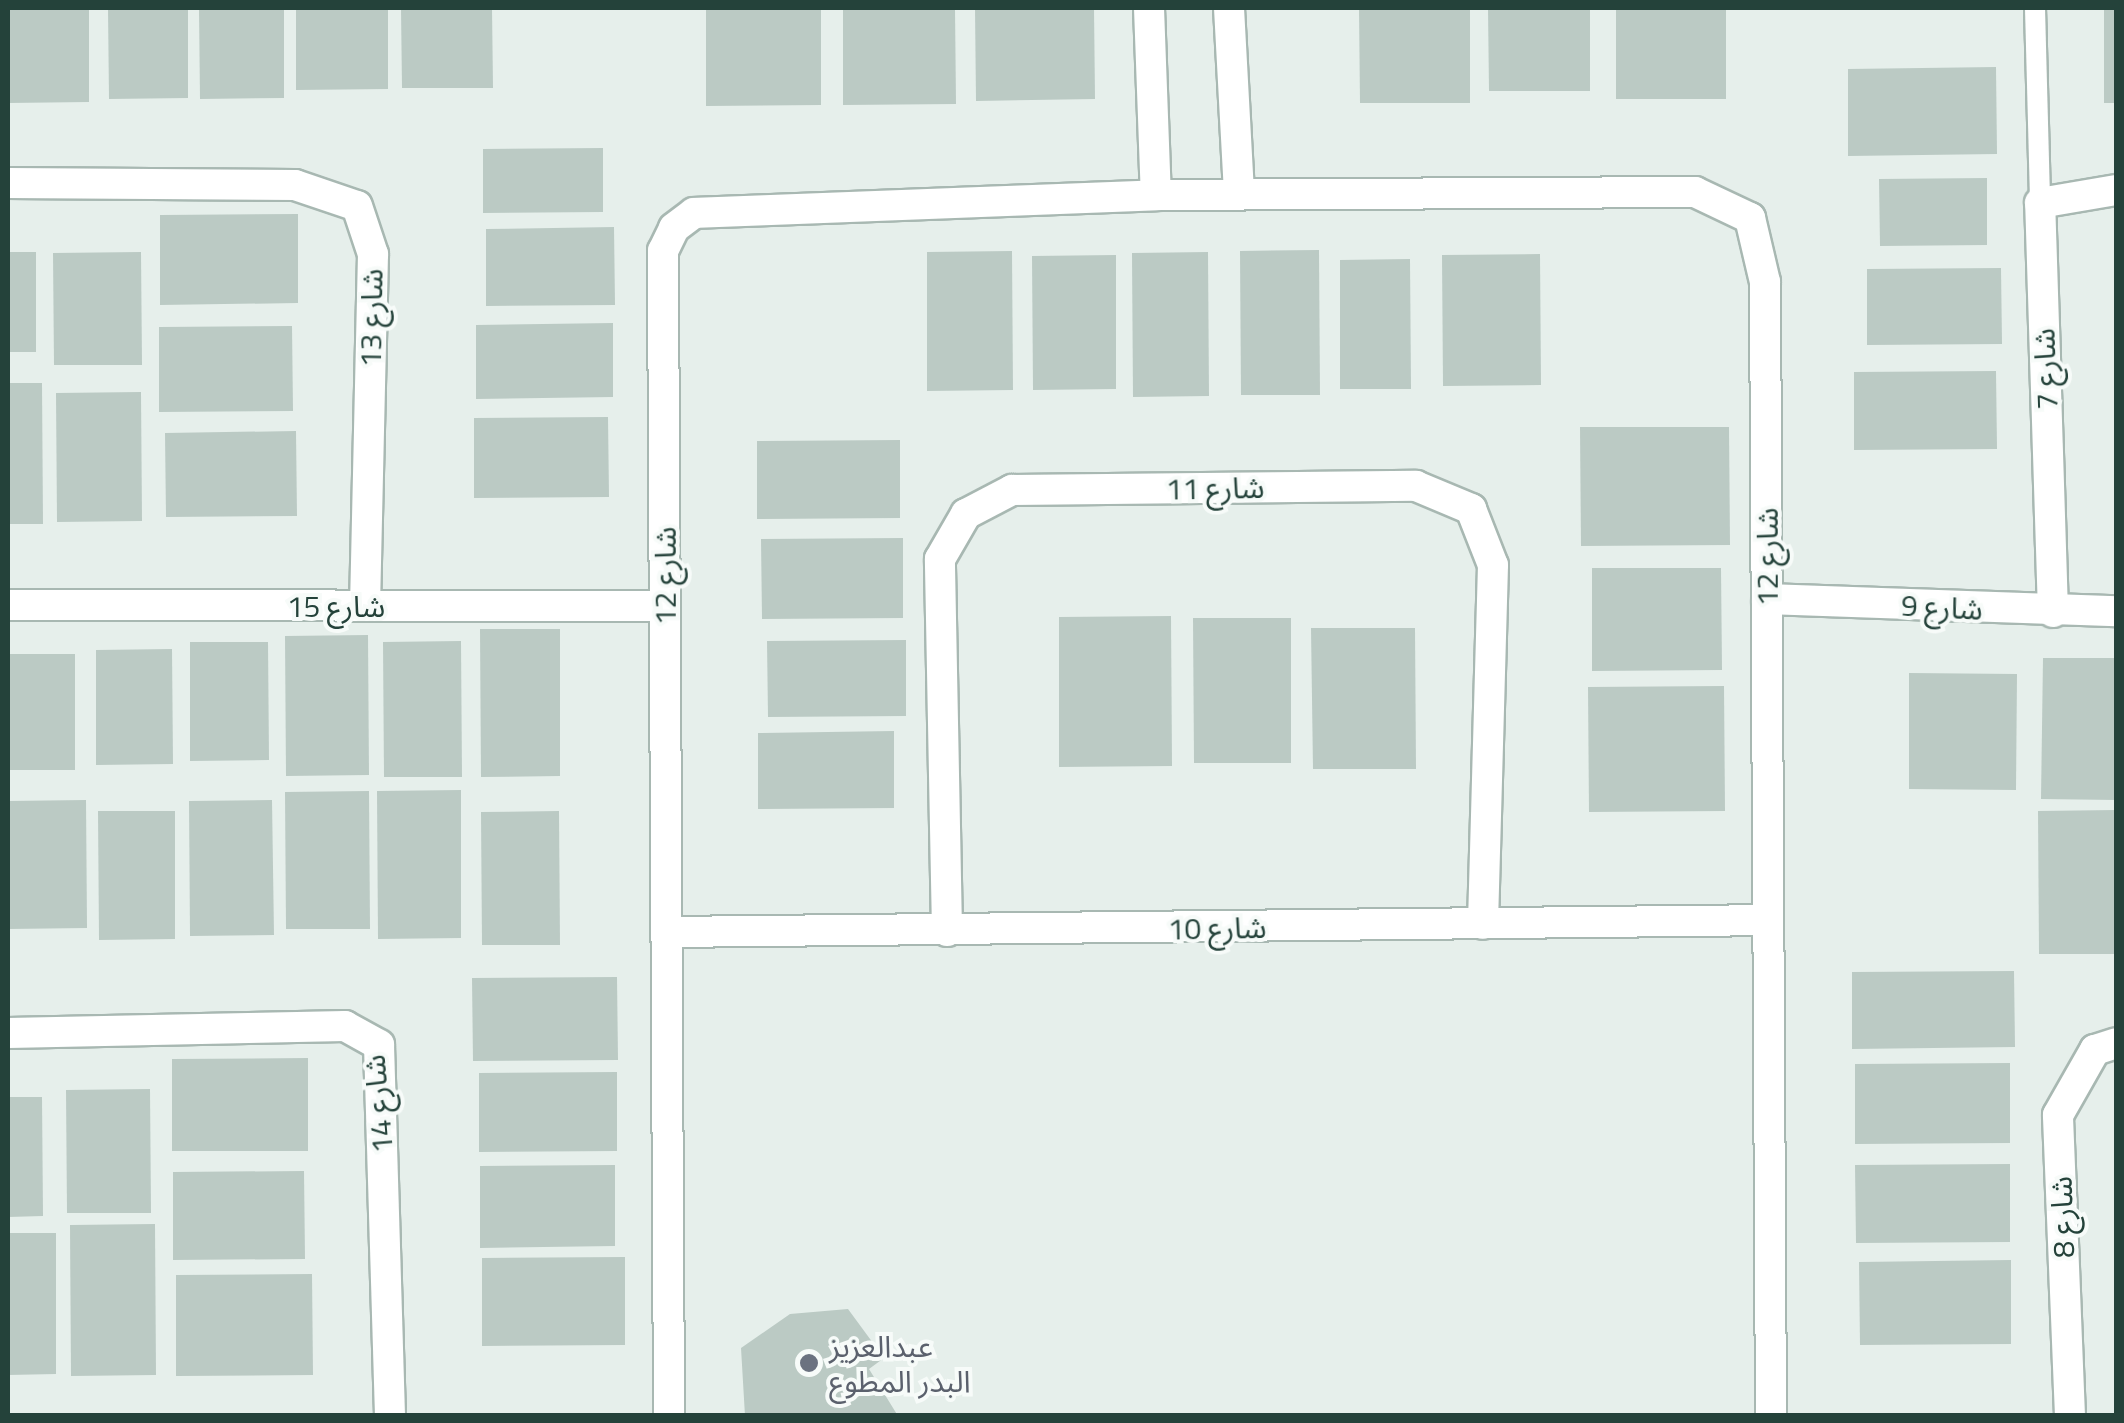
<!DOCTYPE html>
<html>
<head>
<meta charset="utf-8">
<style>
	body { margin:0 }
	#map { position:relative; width:2124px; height:1423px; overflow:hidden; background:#e6efeb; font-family:"Titillium Web","Noto Sans Arabic",sans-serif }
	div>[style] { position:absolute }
	.building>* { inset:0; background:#bbcac4 }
	.roads { filter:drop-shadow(2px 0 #a8b8b2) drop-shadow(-2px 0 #a8b8b2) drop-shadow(0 2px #a8b8b2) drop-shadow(0 -2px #a8b8b2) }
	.service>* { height:20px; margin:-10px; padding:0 10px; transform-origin:10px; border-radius:10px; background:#fff }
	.minor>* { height:30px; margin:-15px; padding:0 15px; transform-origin:15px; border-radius:15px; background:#fff }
	.dots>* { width:28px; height:28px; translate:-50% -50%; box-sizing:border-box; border:5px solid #f7fbf9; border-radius:50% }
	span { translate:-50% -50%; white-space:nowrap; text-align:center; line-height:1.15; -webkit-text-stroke:8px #f7fbf9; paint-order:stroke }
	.street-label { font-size:30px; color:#24423a }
	.worship-label { font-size:30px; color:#5b616d }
	.left { translate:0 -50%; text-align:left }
	.frame { position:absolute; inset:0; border:10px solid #24423a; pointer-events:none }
</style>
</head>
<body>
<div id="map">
	<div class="building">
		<div style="clip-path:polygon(8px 8px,89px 8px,89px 102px,8px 103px)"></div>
		<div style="clip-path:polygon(108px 8px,188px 8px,188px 98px,109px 99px)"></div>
		<div style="clip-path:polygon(199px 8px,284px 8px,284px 98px,200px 99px)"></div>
		<div style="clip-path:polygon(296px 8px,388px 8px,388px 89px,296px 90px)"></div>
		<div style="clip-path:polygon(401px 8px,492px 8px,493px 88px,402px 88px)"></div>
		<div style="clip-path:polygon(706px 8px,821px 8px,821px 105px,706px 106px)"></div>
		<div style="clip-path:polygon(843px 8px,955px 8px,956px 104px,843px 105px)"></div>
		<div style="clip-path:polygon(975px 8px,1094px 8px,1095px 99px,976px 101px)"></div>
		<div style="clip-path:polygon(1359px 8px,1470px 8px,1470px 103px,1360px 103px)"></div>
		<div style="clip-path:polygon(1488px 8px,1590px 8px,1590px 91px,1489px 91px)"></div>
		<div style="clip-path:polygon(1616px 8px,1726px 8px,1726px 99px,1616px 99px)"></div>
		<div style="clip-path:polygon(2104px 8px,2116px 8px,2116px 103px,2104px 103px)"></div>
		<div style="clip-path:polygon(1996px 67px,1997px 154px,1848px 156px,1848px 69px)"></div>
		<div style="clip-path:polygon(603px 148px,603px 212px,483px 213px,483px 149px)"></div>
		<div style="clip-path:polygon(1987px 178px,1987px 245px,1880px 246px,1879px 179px)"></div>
		<div style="clip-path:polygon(298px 214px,298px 303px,160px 305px,160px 215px)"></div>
		<div style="clip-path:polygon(614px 227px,615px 305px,486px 306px,486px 229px)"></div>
		<div style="clip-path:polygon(1319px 250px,1320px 395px,1241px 395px,1240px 251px)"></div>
		<div style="clip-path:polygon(1012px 251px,1013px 390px,927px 391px,927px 252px)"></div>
		<div style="clip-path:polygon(8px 252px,36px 252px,36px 352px,8px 352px)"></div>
		<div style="clip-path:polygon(141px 252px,142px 365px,54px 365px,53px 253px)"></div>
		<div style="clip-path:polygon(1208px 252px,1209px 396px,1133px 397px,1132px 253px)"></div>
		<div style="clip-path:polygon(1540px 254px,1541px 385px,1443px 386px,1442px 255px)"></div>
		<div style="clip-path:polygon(1116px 255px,1116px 389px,1033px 390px,1032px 256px)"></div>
		<div style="clip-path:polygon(1410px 259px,1411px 389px,1340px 389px,1340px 260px)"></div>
		<div style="clip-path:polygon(2001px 268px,2002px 344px,1867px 345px,1867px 269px)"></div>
		<div style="clip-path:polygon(613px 323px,613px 397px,476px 399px,476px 325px)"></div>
		<div style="clip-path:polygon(292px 326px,293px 411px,159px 412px,159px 327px)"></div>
		<div style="clip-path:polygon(1996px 371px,1997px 449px,1854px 450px,1854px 372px)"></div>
		<div style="clip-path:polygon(8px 383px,42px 383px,43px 524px,8px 524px)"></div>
		<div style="clip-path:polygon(141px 392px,142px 521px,57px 522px,56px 393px)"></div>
		<div style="clip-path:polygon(608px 417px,609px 497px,474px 498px,474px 418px)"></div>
		<div style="clip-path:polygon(1580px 427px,1729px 427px,1730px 545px,1581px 546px)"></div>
		<div style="clip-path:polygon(296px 431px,297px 516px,166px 517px,165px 433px)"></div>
		<div style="clip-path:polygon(900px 440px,900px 518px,757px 519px,757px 441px)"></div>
		<div style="clip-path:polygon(903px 538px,903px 618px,762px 619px,761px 539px)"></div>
		<div style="clip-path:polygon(1592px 568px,1721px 568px,1722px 670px,1592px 671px)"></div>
		<div style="clip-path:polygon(1171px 616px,1172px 766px,1059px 767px,1059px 617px)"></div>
		<div style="clip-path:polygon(1193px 618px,1291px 618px,1291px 763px,1194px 763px)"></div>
		<div style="clip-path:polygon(1311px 628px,1415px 628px,1416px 769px,1313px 769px)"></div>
		<div style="clip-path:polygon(480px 629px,560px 629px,560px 776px,481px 777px)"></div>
		<div style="clip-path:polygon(368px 635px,369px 775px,286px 776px,285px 636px)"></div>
		<div style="clip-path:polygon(906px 640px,906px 716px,768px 717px,767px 641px)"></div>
		<div style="clip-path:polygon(461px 641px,462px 777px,384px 777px,383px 642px)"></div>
		<div style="clip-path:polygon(190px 642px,268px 642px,269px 760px,190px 761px)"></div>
		<div style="clip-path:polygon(172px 649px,173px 764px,96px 765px,96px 650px)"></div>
		<div style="clip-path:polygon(8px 654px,75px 654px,75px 770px,8px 770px)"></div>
		<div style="clip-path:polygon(2043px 658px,2116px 658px,2116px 800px,2041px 799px)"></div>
		<div style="clip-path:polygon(1909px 673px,2017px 674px,2016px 790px,1909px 789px)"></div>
		<div style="clip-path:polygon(1724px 686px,1725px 811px,1589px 812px,1588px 687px)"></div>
		<div style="clip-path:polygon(894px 731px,894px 808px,758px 809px,758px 733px)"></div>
		<div style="clip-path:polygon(461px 790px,461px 938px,378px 939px,377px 791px)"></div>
		<div style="clip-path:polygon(369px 791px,370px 929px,286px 929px,285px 792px)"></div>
		<div style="clip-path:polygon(86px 800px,87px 928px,8px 929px,8px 801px)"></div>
		<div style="clip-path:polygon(272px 800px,274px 935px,190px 936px,189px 801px)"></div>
		<div style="clip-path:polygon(2116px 810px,2116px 954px,2039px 954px,2038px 811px)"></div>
		<div style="clip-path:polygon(98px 811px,175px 811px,175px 939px,99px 940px)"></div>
		<div style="clip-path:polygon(559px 811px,560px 945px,482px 945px,481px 812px)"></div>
		<div style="clip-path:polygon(2014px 971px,2015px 1047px,1852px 1049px,1852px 972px)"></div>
		<div style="clip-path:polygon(617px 977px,618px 1060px,473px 1061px,472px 978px)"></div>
		<div style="clip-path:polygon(308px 1058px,308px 1151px,172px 1151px,172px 1059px)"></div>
		<div style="clip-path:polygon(2010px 1063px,2010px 1143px,1855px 1144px,1855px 1064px)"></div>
		<div style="clip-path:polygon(617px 1072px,617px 1151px,479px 1152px,479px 1073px)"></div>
		<div style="clip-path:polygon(150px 1089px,151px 1213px,67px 1213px,66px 1090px)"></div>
		<div style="clip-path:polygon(8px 1097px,42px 1097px,43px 1216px,8px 1217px)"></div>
		<div style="clip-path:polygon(2010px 1164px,2010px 1242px,1856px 1243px,1855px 1165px)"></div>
		<div style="clip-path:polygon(615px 1165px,615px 1246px,480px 1248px,480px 1166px)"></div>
		<div style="clip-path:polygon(304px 1171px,305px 1259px,173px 1260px,173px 1172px)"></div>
		<div style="clip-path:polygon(155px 1224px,156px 1375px,71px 1376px,70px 1225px)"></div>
		<div style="clip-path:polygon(8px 1233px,56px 1233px,56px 1374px,8px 1375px)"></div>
		<div style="clip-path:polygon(625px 1257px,625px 1345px,482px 1346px,482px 1258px)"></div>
		<div style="clip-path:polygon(2011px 1260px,2011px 1344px,1860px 1345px,1859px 1262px)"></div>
		<div style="clip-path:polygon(312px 1274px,313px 1375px,176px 1376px,176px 1275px)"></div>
		<div style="clip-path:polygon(848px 1309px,884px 1358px,869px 1369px,898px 1416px,745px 1416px,741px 1348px,790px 1314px)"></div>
	</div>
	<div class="roads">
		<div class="service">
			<div style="left:2035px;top:8px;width:195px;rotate:88.5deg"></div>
		</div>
		<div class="minor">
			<div style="left:1149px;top:8px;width:187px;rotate:87.9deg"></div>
			<div style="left:1229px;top:8px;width:184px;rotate:86.9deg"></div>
			<div style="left:8px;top:183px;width:287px;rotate:0.4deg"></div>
			<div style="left:295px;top:185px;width:65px;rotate:18.7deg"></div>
			<div style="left:357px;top:206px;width:51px;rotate:71.6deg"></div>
			<div style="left:373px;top:254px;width:352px;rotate:91.3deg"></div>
			<div style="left:1767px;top:599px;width:349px;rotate:2deg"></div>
			<div style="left:8px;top:605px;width:657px;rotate:0.09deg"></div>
			<div style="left:2053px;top:612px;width:409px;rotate:-91.8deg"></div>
			<div style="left:2040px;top:203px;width:77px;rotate:-9.7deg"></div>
			<div style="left:947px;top:931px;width:372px;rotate:-91.1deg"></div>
			<div style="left:940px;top:559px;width:52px;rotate:-60deg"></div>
			<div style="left:966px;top:514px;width:52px;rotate:-27.6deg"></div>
			<div style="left:1012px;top:490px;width:404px;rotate:-0.6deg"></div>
			<div style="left:1416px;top:486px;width:60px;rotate:22.7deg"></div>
			<div style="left:1471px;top:509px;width:60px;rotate:68.6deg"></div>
			<div style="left:1493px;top:565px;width:359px;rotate:91.6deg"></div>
			<div style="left:667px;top:932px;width:1101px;rotate:-0.62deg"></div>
			<div style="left:8px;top:1033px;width:337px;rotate:-1.2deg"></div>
			<div style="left:345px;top:1026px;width:39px;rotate:29deg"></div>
			<div style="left:379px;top:1045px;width:371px;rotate:88.3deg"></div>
			<div style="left:669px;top:1416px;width:1165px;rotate:-90.3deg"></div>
			<div style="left:663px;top:251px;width:25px;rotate:-64deg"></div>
			<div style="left:674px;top:228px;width:25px;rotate:-37deg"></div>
			<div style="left:694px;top:213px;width:462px;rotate:-2.2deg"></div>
			<div style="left:1156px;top:195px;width:539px;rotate:-0.32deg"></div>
			<div style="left:1695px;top:192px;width:61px;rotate:25.3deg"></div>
			<div style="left:1750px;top:218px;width:66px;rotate:76.8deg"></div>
			<div style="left:1765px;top:282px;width:1134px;rotate:89.7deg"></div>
			<div style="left:2070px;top:1416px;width:301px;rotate:-92.3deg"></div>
			<div style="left:2058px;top:1115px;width:75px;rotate:-60.4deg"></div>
			<div style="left:2095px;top:1050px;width:22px;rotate:-18deg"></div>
		</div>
	</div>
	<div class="dots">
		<div style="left:809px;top:1363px;background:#6b7280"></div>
	</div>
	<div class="street-label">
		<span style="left:371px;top:318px;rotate:-89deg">شارع 13</span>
		<span style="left:2045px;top:369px;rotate:-92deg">شارع 7</span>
		<span style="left:1215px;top:488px;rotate:-1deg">شارع 11</span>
		<span style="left:1767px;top:557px;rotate:-90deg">شارع 12</span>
		<span style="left:665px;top:576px;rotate:-90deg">شارع 12</span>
		<span style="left:336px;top:606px">شارع 15</span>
		<span style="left:1942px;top:607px;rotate:3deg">شارع 9</span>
		<span style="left:1217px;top:928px;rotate:-1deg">شارع 10</span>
		<span style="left:378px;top:1104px;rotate:-95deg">شارع 14</span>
		<span style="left:2062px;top:1217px;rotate:-92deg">شارع 8</span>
	</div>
	<div class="worship-label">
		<span class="left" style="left:829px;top:1363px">عبدالعزيز<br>البدر المطوع</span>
	</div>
	<div class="frame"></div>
</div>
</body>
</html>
